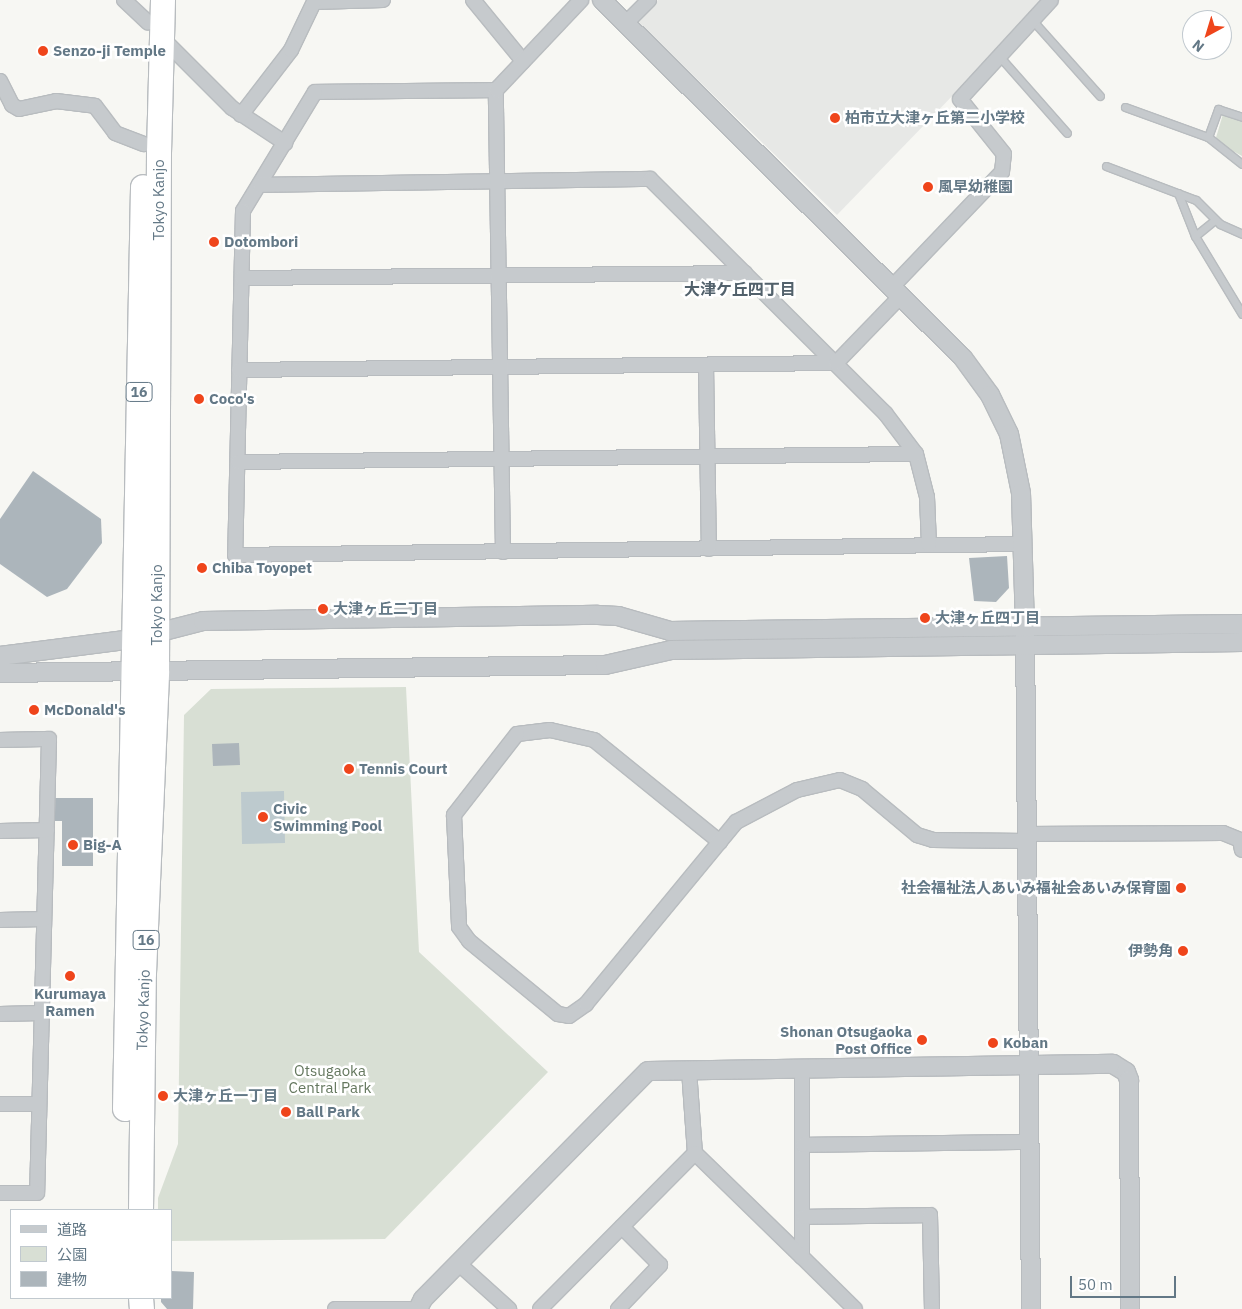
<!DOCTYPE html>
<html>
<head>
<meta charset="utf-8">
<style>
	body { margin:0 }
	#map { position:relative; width:1242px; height:1309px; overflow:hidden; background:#f7f7f3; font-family:"IBM Plex Sans","Noto Sans JP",sans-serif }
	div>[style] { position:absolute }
	.built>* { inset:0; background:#e7e8e6 }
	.green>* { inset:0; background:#d8dfd4 }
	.water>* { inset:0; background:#bdcace }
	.building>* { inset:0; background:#acb5bb }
	.roads { filter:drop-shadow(1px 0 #b8bcbf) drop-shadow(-1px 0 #b8bcbf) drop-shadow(0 1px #b8bcbf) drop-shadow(0 -1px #b8bcbf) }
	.service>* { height:7px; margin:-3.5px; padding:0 3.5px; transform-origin:3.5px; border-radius:3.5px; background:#c6cacd }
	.minor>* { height:14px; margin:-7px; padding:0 7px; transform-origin:7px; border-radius:7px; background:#c6cacd }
	.tertiary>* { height:18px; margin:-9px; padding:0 9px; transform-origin:9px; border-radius:9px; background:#c6cacd }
	.trunk>* { height:24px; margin:-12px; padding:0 12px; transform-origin:12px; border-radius:12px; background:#fff }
	.dots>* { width:14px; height:14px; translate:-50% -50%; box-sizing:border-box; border:2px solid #fff; border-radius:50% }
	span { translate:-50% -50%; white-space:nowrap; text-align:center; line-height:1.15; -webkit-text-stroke:5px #fff; paint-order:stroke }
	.shield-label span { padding:1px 4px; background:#fff; border:1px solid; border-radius:4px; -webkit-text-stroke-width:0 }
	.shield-label { font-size:14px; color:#637886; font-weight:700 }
	.poi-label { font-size:15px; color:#637886; font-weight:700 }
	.left { translate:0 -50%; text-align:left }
	.right { translate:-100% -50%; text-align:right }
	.street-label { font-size:15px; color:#637886 }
	.park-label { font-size:15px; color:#65785f }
	.neighbourhood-label { font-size:16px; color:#52616b; font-weight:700 }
	.legend { position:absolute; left:10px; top:1209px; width:162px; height:90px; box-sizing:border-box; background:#fff; border:1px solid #c1c9cf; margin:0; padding:6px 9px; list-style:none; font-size:15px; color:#637886 }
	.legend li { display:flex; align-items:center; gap:10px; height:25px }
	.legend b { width:25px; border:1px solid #c1c9cf }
	.north { position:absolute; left:1182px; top:10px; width:50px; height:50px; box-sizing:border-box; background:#fff; border:1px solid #c1c9cf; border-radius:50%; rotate:219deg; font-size:14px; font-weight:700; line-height:20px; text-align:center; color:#637886 }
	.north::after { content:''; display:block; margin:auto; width:18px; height:22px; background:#ef451b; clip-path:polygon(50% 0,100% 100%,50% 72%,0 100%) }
	.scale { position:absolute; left:1070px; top:1276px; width:106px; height:22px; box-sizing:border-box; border:2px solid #637886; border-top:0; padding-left:6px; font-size:15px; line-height:18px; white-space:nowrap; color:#637886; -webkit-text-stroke:4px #fff; paint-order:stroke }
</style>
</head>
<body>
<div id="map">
	<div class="built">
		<div style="clip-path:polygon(658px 0,1045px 0,837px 215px,637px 21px)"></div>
	</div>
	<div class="green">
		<div style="clip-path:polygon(1223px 114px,1242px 120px,1242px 156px,1215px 141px)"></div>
		<div style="clip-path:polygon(406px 687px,419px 952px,548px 1072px,385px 1239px,171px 1241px,171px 1210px,158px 1210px,158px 1198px,178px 1144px,184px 715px,211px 689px)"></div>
	</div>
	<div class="water">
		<div style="clip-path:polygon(284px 791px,285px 843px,242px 844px,241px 792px)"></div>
	</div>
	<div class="building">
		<div style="clip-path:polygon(33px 471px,101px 519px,102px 543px,67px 589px,47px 597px,0 564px,0 519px)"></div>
		<div style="clip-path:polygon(1007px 556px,1009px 588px,996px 602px,974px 601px,969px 558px)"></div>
		<div style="clip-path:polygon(239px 743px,240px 765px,213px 766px,212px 744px)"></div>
		<div style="clip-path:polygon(55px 798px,93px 798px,93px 866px,62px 866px,62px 821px,55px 821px)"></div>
		<div style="clip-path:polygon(171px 1271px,194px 1272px,193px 1309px,167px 1309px,161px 1302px,161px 1298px,171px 1298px)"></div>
	</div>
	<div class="roads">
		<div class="service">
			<div style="left:1034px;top:22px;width:99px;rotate:48.3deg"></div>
			<div style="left:1000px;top:57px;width:101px;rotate:48.6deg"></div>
			<div style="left:1125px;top:107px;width:88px;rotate:19.9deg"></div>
			<div style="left:1208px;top:137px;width:43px;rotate:38.5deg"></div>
			<div style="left:1208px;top:137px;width:30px;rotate:-70deg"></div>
			<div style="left:1218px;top:109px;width:25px;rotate:18deg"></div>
			<div style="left:1106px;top:166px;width:96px;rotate:20.7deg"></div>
			<div style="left:1196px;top:200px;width:34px;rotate:45deg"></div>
			<div style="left:1220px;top:224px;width:24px;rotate:24deg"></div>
			<div style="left:1178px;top:193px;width:46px;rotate:68.4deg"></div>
			<div style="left:1195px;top:236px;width:91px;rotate:58.9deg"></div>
			<div style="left:1195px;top:236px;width:26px;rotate:-39deg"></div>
		</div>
		<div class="minor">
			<div style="left:124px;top:0;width:33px;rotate:43deg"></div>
			<div style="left:473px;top:0;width:79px;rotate:50.7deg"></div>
			<div style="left:314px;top:2px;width:69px;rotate:-1.7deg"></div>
			<div style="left:625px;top:24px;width:34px;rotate:-45deg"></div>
			<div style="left:162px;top:38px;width:99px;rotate:45deg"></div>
			<div style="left:232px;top:108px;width:64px;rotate:33.4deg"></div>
			<div style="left:0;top:81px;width:27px;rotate:63deg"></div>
			<div style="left:12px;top:105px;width:8px;rotate:30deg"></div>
			<div style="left:19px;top:109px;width:38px;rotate:-12deg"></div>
			<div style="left:56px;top:101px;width:39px;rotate:7deg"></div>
			<div style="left:95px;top:106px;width:34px;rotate:53deg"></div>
			<div style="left:115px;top:133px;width:31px;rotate:21deg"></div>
			<div style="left:496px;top:90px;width:181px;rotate:179.4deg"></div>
			<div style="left:315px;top:92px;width:139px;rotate:121.2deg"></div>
			<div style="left:243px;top:211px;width:344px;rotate:91.3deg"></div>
			<div style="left:235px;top:555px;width:787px;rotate:-0.8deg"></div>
			<div style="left:241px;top:115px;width:82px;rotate:-52.4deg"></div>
			<div style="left:291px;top:50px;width:55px;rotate:-64.4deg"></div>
			<div style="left:260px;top:185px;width:390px;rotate:-0.9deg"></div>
			<div style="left:650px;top:179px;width:332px;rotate:44.9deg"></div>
			<div style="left:885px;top:413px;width:51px;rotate:52.9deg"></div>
			<div style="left:916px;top:454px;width:44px;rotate:75.7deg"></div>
			<div style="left:927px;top:497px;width:48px;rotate:87.6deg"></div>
			<div style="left:242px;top:278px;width:503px;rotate:-0.57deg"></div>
			<div style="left:892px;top:287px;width:159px;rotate:-46.3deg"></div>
			<div style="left:1002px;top:172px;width:18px;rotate:-84deg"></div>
			<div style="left:1004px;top:154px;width:70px;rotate:-128.7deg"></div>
			<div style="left:960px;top:99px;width:134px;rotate:-47.4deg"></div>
			<div style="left:706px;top:365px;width:184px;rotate:89.1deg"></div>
			<div style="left:239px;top:370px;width:597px;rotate:-0.67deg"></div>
			<div style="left:836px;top:363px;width:93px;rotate:-45.9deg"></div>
			<div style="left:238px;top:462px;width:678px;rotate:-0.68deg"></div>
			<div style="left:503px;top:552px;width:462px;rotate:-90.9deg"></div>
			<div style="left:496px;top:90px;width:124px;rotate:-46.6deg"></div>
			<div style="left:0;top:740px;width:49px;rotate:-1.2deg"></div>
			<div style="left:49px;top:739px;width:454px;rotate:91.5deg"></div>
			<div style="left:37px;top:1193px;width:37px;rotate:180deg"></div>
			<div style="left:0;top:831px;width:47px;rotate:-1.2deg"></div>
			<div style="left:1026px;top:834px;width:197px;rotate:-0.3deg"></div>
			<div style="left:1223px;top:833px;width:18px;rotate:22deg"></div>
			<div style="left:1240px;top:840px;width:10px;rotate:79deg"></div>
			<div style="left:720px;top:842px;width:162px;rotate:-141deg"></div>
			<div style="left:594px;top:740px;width:45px;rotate:-167.2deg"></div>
			<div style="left:550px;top:730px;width:33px;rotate:173deg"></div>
			<div style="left:517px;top:734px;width:103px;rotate:127.9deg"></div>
			<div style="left:454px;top:815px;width:112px;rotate:87.4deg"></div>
			<div style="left:459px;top:927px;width:17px;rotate:54deg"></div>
			<div style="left:469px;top:941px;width:115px;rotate:39.4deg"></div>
			<div style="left:558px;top:1014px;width:11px;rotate:10deg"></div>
			<div style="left:569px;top:1016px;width:21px;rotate:-35deg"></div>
			<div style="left:586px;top:1004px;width:236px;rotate:-50.5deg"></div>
			<div style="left:736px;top:822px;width:69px;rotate:-27.7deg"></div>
			<div style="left:797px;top:790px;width:44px;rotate:-13.1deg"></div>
			<div style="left:840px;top:780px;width:24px;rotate:22deg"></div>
			<div style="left:862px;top:789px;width:72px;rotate:39.9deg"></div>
			<div style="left:917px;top:835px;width:17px;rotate:17deg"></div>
			<div style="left:933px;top:840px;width:93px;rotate:0.6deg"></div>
			<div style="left:0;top:920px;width:44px;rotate:-1.3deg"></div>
			<div style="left:0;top:1014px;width:41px;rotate:-1.4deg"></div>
			<div style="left:802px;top:1069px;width:188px;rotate:90deg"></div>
			<div style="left:802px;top:1257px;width:74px;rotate:44.5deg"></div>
			<div style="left:689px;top:1070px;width:83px;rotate:85.9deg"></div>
			<div style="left:695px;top:1153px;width:149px;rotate:44.2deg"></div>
			<div style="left:0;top:1104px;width:39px"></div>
			<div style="left:803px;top:1145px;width:226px;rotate:-0.8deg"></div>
			<div style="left:804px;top:1217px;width:126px;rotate:-0.9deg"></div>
			<div style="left:930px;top:1215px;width:94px;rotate:88.8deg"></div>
			<div style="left:458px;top:1263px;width:69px;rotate:42deg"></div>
			<div style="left:335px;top:1309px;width:75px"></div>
			<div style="left:540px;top:1309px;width:220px;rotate:-45.2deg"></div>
			<div style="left:618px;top:1309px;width:61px;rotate:-46.3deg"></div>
			<div style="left:660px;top:1265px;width:54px;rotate:-135deg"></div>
		</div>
		<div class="tertiary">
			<div style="left:602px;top:0;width:508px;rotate:44.76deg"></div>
			<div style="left:963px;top:358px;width:46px;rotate:53.9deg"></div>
			<div style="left:990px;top:395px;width:43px;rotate:64deg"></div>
			<div style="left:1009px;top:434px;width:60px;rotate:78.5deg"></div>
			<div style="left:1021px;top:493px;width:134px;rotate:88.3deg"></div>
			<div style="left:1025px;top:627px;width:682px;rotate:89.5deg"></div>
			<div style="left:0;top:656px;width:134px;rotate:-7.3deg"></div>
			<div style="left:133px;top:639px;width:72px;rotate:-14.4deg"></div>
			<div style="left:203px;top:621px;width:395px;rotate:-0.9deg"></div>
			<div style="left:598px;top:615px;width:20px;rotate:3deg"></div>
			<div style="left:618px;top:616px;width:54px;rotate:16.1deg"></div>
			<div style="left:670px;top:631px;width:572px;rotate:-0.7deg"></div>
			<div style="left:0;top:673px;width:605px;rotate:-0.76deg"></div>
			<div style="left:605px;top:665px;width:68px;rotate:-12.8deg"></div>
			<div style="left:671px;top:650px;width:571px;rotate:-0.8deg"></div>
			<div style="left:418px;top:1309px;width:11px;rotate:-63deg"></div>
			<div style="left:423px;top:1299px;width:320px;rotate:-45.4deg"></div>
			<div style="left:648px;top:1071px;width:465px;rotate:-0.9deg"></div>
			<div style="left:1113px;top:1064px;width:15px;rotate:32deg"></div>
			<div style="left:1126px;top:1072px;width:9px;rotate:69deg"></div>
			<div style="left:1129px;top:1080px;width:229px;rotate:89.7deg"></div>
		</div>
		<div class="trunk">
			<div style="left:125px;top:1109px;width:922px;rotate:-88.88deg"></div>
			<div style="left:141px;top:1210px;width:237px;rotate:-89.3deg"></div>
			<div style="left:144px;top:973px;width:302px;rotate:-87.5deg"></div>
			<div style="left:157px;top:671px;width:518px;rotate:-89.78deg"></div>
			<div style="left:159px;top:153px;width:153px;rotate:-88.5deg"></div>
			<div style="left:141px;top:1298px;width:11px;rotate:85deg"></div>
		</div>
	</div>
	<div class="dots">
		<div style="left:43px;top:51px;background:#ef451b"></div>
		<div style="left:835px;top:118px;background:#ef451b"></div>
		<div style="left:928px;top:187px;background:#ef451b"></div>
		<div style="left:214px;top:242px;background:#ef451b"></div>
		<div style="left:199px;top:399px;background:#ef451b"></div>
		<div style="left:202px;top:568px;background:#ef451b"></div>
		<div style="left:323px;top:609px;background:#ef451b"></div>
		<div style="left:925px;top:618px;background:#ef451b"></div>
		<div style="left:34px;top:710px;background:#ef451b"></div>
		<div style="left:349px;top:769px;background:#ef451b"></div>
		<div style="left:263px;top:817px;background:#ef451b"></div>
		<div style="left:73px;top:845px;background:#ef451b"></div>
		<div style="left:1181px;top:888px;background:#ef451b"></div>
		<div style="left:1183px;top:951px;background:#ef451b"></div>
		<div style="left:70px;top:976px;background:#ef451b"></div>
		<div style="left:922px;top:1040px;background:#ef451b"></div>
		<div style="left:993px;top:1043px;background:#ef451b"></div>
		<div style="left:163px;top:1096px;background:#ef451b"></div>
		<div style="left:286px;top:1112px;background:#ef451b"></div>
	</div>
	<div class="shield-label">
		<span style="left:139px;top:392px">16</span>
		<span style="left:146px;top:940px">16</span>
	</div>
	<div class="poi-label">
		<span class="left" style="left:53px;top:51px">Senzo-ji Temple</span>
		<span class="left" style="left:845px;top:118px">柏市立大津ヶ丘第二小学校</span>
		<span class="left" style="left:938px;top:187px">風早幼稚園</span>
		<span class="left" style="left:224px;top:242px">Dotombori</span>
		<span class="left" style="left:209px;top:399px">Coco's</span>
		<span class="left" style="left:212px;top:568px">Chiba Toyopet</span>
		<span class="left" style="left:333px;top:609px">大津ヶ丘二丁目</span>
		<span class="left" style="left:935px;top:618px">大津ヶ丘四丁目</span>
		<span class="left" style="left:44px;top:710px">McDonald's</span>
		<span class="left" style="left:359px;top:769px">Tennis Court</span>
		<span class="left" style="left:273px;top:817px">Civic<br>Swimming Pool</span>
		<span class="left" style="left:83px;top:845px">Big-A</span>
		<span class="right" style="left:1171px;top:888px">社会福祉法人あいみ福祉会あいみ保育園</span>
		<span class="right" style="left:1173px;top:951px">伊勢角</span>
		<span style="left:70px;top:1002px">Kurumaya<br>Ramen</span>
		<span class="right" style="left:912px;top:1040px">Shonan Otsugaoka<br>Post Office</span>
		<span class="left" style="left:1003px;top:1043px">Koban</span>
		<span class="left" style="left:173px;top:1096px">大津ヶ丘一丁目</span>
		<span class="left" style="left:296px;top:1112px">Ball Park</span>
	</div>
	<div class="street-label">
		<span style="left:159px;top:200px;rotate:-90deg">Tokyo Kanjo</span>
		<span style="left:157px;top:605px;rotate:-90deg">Tokyo Kanjo</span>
		<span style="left:143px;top:1010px;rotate:-88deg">Tokyo Kanjo</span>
	</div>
	<div class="park-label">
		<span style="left:330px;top:1079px">Otsugaoka<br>Central Park</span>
	</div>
	<div class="neighbourhood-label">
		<span style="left:740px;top:289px">大津ケ丘四丁目</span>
	</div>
	<ul class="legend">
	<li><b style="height:6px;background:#c6cacd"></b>道路</li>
	<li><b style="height:14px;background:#d8dfd4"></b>公園</li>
	<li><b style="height:14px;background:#acb5bb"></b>建物</li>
	</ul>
	<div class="north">N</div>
	<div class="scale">50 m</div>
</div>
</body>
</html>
